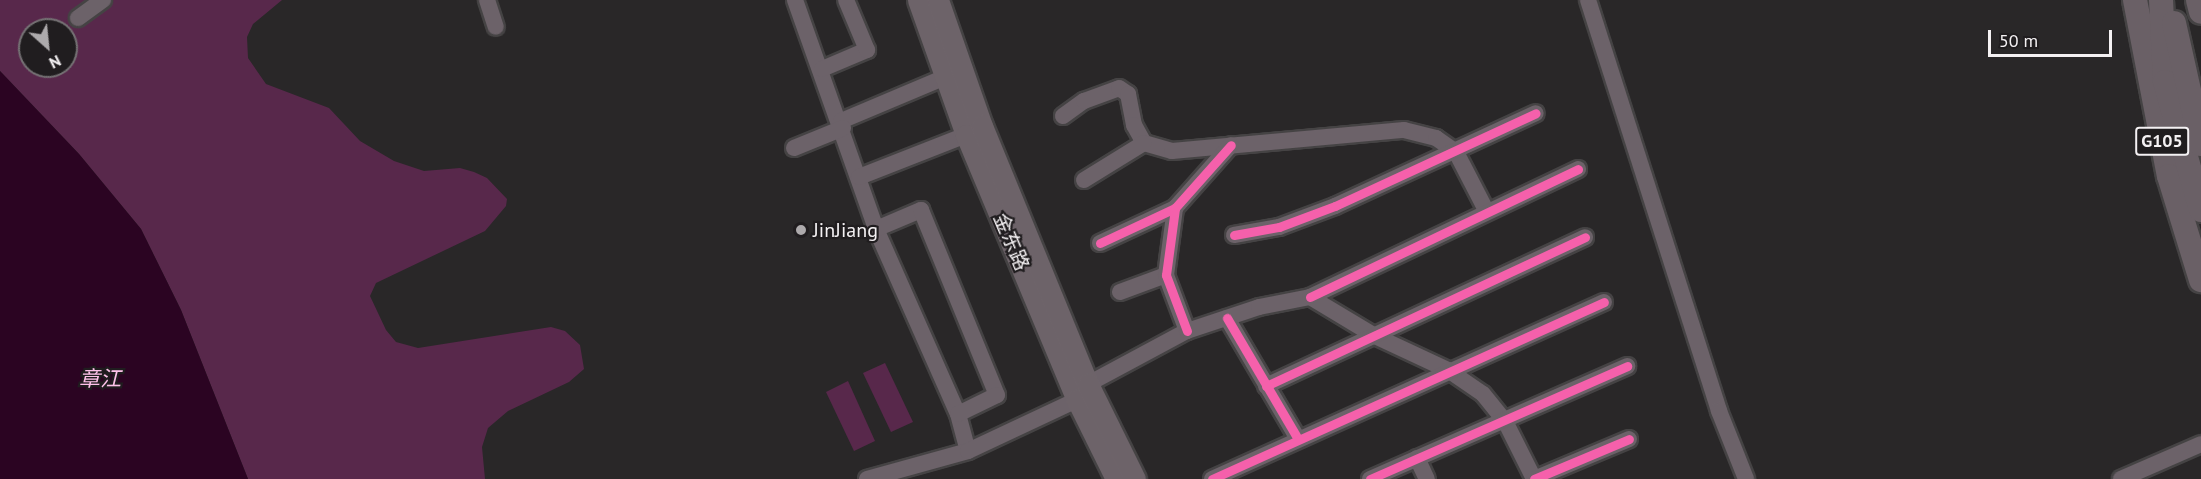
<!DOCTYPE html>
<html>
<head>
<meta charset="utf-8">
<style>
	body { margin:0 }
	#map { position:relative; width:2201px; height:479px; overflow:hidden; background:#292728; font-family:"PT Sans","Noto Sans SC",sans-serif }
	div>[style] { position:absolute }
	.green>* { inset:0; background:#58284b }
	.water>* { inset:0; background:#2b0422 }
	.roads { filter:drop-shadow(2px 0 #454344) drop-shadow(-2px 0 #454344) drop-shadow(0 2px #454344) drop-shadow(0 -2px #454344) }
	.minor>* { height:16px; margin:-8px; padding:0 8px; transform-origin:8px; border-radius:8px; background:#6c6269 }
	.major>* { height:21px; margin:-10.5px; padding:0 10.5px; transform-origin:10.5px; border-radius:10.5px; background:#6d6369 }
	.highway>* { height:24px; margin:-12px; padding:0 12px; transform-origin:12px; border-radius:12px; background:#6a6066 }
	.cycleway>* { height:9px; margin:-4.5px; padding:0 4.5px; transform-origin:4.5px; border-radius:4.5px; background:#f560ab }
	.dots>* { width:16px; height:16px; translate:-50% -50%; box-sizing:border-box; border:3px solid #201d1f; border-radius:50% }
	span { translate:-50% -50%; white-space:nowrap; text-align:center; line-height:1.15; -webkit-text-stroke:4.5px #201d1f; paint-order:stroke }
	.shield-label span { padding:2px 4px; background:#201d1f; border:2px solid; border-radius:4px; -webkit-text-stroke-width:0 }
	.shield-label { font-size:18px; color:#f4f1f3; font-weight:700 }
	.poi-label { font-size:20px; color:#f4f1f3 }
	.left { translate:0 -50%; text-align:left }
	.street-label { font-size:20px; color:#f4f1f3 }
	.water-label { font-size:21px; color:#fdc1e9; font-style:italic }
	.north { position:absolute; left:18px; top:18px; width:60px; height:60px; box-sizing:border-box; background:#201d1f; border:2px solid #757274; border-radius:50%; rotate:153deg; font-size:16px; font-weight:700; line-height:24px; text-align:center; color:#f4f1f3 }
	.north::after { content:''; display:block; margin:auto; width:21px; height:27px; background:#adaaac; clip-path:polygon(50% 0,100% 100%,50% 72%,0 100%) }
	.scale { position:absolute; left:1988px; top:30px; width:124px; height:27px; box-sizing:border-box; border:3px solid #f4f1f3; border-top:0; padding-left:8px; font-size:18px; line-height:21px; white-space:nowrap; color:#f4f1f3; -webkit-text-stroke:4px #201d1f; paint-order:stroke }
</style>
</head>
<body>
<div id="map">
	<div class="green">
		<div style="clip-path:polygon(evenodd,0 0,87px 0,97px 14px,113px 0,282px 0,253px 24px,247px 37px,248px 58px,266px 84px,329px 108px,360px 141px,394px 161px,424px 171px,460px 168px,474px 172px,487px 178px,507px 199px,506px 206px,485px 231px,376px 283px,370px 296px,386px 330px,396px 342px,418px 348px,551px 327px,565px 331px,580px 345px,584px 369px,569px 382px,508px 411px,488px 428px,482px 447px,485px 479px,248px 479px,181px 310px,141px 229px,79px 154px,0 71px,0 0,30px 30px,66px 30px,66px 66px,30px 66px,30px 30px)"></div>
		<div style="clip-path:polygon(885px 363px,913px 422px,891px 432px,863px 373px)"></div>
		<div style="clip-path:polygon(848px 381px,875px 441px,854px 451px,826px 392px)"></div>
	</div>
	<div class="water">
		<div style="clip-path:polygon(0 71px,79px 154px,141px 229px,181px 310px,248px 479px,0 479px)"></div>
	</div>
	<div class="roads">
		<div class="minor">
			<div style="left:487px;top:0;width:28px;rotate:72deg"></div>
			<div style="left:795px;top:0;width:243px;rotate:70.5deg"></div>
			<div style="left:876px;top:229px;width:202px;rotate:66.1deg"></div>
			<div style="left:958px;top:414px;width:38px;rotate:75deg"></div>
			<div style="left:1588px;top:0;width:431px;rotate:72.3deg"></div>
			<div style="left:1719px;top:411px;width:73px;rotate:68.3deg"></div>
			<div style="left:78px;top:18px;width:31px;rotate:-36deg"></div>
			<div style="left:822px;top:69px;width:49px;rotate:-22.9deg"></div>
			<div style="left:867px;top:50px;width:54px;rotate:-112.8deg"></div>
			<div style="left:1063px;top:116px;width:26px;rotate:-36deg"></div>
			<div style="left:1084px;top:101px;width:37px;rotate:-20deg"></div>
			<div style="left:1119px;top:88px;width:11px;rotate:34deg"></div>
			<div style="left:1128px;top:94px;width:32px;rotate:79deg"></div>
			<div style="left:1134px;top:125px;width:21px;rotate:61deg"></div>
			<div style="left:1144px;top:143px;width:29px;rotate:16deg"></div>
			<div style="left:1172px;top:151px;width:233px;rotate:-5.2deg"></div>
			<div style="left:1404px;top:130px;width:33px;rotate:14deg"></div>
			<div style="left:1436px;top:138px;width:24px;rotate:35deg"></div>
			<div style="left:1456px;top:152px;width:65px;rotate:62.7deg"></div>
			<div style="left:841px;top:121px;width:113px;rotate:-22.9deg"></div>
			<div style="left:794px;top:148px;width:53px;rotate:-22.2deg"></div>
			<div style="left:859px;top:177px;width:115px;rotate:-21.4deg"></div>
			<div style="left:1084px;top:180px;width:70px;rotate:-31.7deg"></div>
			<div style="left:876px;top:229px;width:49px;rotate:-22.9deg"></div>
			<div style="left:921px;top:210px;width:200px;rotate:67.7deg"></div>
			<div style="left:997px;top:395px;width:43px;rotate:154deg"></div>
			<div style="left:1234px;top:235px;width:46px;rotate:-10.1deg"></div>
			<div style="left:1279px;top:227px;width:60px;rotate:-20.6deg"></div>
			<div style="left:1335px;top:206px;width:221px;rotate:-24.8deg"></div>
			<div style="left:1100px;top:243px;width:83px;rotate:-25deg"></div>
			<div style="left:1120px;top:292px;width:49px;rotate:-20.3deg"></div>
			<div style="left:1310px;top:297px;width:297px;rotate:-25.5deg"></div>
			<div style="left:1227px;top:318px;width:140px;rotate:59.6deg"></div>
			<div style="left:1187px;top:331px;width:60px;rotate:-110.6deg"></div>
			<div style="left:1166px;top:275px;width:68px;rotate:-82.3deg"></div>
			<div style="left:1175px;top:208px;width:84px;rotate:-48.4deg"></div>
			<div style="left:1088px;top:384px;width:112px;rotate:-28.2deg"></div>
			<div style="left:1187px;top:331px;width:76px;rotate:-18.4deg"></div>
			<div style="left:1259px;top:307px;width:52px;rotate:-11.1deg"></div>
			<div style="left:1310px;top:297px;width:76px;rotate:31deg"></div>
			<div style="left:1375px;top:336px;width:81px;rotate:25deg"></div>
			<div style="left:1448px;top:370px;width:42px;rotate:34.4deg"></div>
			<div style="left:1483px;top:394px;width:35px;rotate:51deg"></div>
			<div style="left:1505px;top:421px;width:65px;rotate:63.4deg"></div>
			<div style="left:1266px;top:386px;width:352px;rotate:-25deg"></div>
			<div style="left:1417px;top:458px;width:23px;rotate:65deg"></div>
			<div style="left:867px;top:479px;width:105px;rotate:-15.5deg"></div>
			<div style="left:968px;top:451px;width:120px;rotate:-25.1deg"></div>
			<div style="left:1212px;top:479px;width:430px;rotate:-24.3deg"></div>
			<div style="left:1370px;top:479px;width:281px;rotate:-23.7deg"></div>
			<div style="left:1534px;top:479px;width:103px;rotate:-22.8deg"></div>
			<div style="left:2121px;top:479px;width:87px;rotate:-23.6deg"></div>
		</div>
		<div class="major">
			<div style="left:918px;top:0;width:143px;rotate:70.4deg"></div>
			<div style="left:966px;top:135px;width:287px;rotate:67.3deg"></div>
			<div style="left:1077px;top:400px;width:88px;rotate:63.7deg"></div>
			<div style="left:938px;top:0;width:133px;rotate:70.8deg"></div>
			<div style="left:982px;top:126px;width:279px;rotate:67.7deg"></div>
			<div style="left:1088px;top:384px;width:106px;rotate:63.7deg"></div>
		</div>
		<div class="highway">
			<div style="left:2135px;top:0;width:179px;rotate:79.1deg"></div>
			<div style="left:2169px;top:176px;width:109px;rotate:72.9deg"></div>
			<div style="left:2161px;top:0;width:82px;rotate:87.2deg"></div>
			<div style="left:2165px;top:82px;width:133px;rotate:74.3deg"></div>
			<div style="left:2198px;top:0;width:12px;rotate:76deg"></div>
			<div style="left:2174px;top:23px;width:124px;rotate:77.4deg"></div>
		</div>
	</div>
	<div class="cycleway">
		<div style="left:1234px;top:235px;width:46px;rotate:-10.1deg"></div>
		<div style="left:1279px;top:227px;width:60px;rotate:-20.6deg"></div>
		<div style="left:1335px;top:206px;width:221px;rotate:-24.8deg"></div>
		<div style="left:1100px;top:243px;width:83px;rotate:-25deg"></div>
		<div style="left:1310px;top:297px;width:297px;rotate:-25.5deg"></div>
		<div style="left:1227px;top:318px;width:140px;rotate:59.6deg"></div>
		<div style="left:1187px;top:331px;width:60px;rotate:-110.6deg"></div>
		<div style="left:1166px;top:275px;width:68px;rotate:-82.3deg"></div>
		<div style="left:1175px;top:208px;width:84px;rotate:-48.4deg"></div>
		<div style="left:1266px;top:386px;width:352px;rotate:-25deg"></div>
		<div style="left:1212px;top:479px;width:430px;rotate:-24.3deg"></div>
		<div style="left:1370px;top:479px;width:281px;rotate:-23.7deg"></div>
		<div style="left:1534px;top:479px;width:103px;rotate:-22.8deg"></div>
	</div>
	<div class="dots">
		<div style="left:801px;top:230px;background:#adaaac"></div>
	</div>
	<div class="shield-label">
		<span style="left:2162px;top:141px">G105</span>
	</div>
	<div class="poi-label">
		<span class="left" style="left:813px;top:230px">JinJiang</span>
	</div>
	<div class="street-label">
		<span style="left:1011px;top:242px;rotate:67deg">金东路</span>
	</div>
	<div class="water-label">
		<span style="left:100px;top:379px">章江</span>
	</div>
	<div class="north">N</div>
	<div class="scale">50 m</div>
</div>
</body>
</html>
